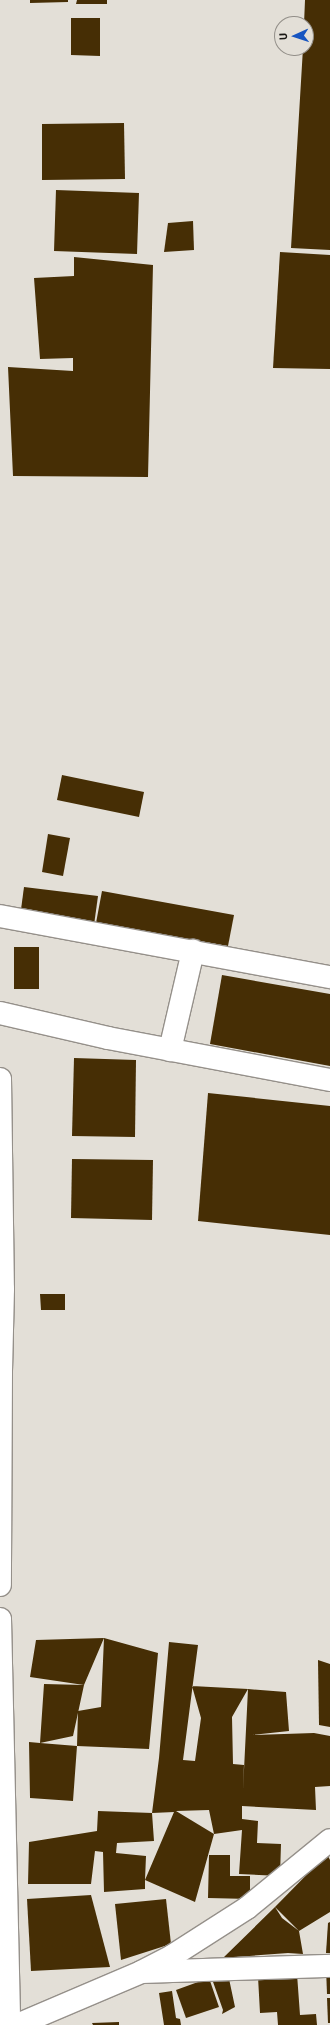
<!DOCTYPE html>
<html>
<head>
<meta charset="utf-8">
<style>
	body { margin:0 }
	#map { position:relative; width:330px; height:2025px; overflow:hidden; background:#e3dfd7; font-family:Barlow,sans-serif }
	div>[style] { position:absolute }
	.building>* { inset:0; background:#462e05 }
	.roads { filter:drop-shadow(1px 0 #95908a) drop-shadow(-1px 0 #95908a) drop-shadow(0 1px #95908a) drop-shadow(0 -1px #95908a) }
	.minor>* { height:22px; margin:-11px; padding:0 11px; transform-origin:11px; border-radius:11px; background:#fff }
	span { translate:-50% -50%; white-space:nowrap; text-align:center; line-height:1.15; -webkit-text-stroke:4px #e3dfd7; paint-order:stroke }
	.north { position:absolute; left:274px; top:16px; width:40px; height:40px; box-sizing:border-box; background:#e3dfd7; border:1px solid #938f89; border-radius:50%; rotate:267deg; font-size:11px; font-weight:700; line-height:16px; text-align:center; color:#1a1815 }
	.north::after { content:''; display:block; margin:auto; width:14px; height:18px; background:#1755c1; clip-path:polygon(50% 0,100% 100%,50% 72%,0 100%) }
</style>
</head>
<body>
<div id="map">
	<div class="building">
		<div style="clip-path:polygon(30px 0,68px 0,68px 2px,30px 3px)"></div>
		<div style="clip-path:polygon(77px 0,107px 0,107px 4px,76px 4px)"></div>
		<div style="clip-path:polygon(305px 0,330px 0,330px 250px,291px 248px,303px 48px,306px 48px,306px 24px,304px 24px)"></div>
		<div style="clip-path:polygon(71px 18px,100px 18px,100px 56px,71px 55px)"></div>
		<div style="clip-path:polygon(124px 123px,125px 179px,42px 180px,42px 124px)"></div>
		<div style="clip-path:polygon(56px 190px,139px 193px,137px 254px,54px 251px)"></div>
		<div style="clip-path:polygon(193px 221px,194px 250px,164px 252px,168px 223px)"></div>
		<div style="clip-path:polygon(280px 252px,330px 255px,330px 369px,273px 368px)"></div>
		<div style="clip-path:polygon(74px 257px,153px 265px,148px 477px,13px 476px,8px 367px,73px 371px,73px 358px,40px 359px,34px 278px,74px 276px)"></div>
		<div style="clip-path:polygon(62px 775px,144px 792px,139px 817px,57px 800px)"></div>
		<div style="clip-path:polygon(48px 834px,70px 838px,63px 876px,42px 872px)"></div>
		<div style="clip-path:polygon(24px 887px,98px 896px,94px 925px,20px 917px)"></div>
		<div style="clip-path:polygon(102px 891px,234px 915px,228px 946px,96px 923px)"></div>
		<div style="clip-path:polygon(14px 947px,39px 947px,39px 989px,14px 989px)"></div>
		<div style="clip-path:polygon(222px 975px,330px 994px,330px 1066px,210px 1044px)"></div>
		<div style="clip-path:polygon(74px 1058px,136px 1060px,135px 1137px,72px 1136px)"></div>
		<div style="clip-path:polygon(208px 1093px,330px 1106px,330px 1235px,198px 1221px)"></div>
		<div style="clip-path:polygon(72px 1159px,153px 1160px,152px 1220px,71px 1218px)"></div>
		<div style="clip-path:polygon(40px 1294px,65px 1294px,65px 1310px,41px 1310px)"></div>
		<div style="clip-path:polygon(104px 1638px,84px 1685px,30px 1677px,36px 1640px,104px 1638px,158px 1653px,149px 1749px,77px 1746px,78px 1711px,101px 1707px)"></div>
		<div style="clip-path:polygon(evenodd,169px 1642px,198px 1645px,193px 1683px,183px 1760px,195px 1761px,201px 1718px,192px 1686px,248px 1689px,232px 1717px,233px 1764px,244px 1765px,243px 1790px,248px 1689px,286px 1692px,289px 1731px,252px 1735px,314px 1733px,330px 1736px,330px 1786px,315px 1787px,316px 1810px,242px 1806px,242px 1819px,258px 1821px,257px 1843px,281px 1844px,280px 1876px,239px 1874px,242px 1830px,214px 1834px,209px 1810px,176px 1811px,214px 1834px,195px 1902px,145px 1880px,145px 1889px,104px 1892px,103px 1852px,95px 1851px,91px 1884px,28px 1884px,29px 1842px,97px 1831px,98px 1811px,152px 1813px,159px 1758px,169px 1642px,174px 1812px,145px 1880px,146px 1856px,116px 1853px,117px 1843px,154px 1841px,152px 1813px,174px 1812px)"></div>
		<div style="clip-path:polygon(318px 1660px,330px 1664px,330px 1727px,319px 1725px)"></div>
		<div style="clip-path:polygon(44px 1684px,84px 1685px,73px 1736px,40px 1743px,77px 1746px,73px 1801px,30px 1798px,29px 1742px,40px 1743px)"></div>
		<div style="clip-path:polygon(327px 1854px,330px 1860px,330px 1912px,299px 1931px,303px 1954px,288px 1953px,223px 1958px,275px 1907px,282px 1918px,299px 1931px,275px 1907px)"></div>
		<div style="clip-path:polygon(209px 1855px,230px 1855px,230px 1876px,250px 1876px,250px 1899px,208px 1898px)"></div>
		<div style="clip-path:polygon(91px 1895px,110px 1967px,31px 1971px,27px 1899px)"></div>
		<div style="clip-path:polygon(166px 1899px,171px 1944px,121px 1960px,115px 1904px)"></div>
		<div style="clip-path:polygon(330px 1922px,330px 1953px,326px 1953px,328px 1923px)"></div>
		<div style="clip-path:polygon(326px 1968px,330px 1968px,330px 1994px,327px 1994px)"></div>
		<div style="clip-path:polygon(228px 1974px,235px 2007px,222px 2014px,223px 2010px,212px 1979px)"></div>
		<div style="clip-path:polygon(297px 1974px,300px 2015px,316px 2014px,317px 2025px,278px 2025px,277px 2012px,260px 2013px,258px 1977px)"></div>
		<div style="clip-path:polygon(209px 1978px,219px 2007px,186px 2018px,176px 1990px)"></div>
		<div style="clip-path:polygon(172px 1991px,176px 2018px,180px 2019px,181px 2025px,164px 2025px,159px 1993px)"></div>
		<div style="clip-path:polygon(327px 1998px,330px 1998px,330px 2023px,328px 2023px)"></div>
		<div style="clip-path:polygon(119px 2022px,119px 2025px,93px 2025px,92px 2023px)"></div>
	</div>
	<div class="roads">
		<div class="minor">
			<div style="left:0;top:916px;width:336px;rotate:10.5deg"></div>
			<div style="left:0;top:1013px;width:111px;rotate:13deg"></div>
			<div style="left:108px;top:1038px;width:226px;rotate:10.7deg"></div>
			<div style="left:170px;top:1050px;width:102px;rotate:-76.9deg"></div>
			<div style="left:0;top:1079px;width:210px;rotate:89.2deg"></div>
			<div style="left:3px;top:1289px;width:84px;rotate:91.4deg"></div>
			<div style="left:1px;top:1373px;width:212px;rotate:90.3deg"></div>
			<div style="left:0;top:1619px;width:406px;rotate:88.7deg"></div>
			<div style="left:145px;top:1972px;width:185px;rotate:-1.9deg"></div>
			<div style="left:17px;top:2025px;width:135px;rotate:-23.1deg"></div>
			<div style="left:141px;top:1972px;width:35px;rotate:-27deg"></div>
			<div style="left:172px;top:1956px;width:89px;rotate:-32.6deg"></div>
			<div style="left:247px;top:1908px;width:107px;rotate:-39.3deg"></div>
		</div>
	</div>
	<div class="north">U</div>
</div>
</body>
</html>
